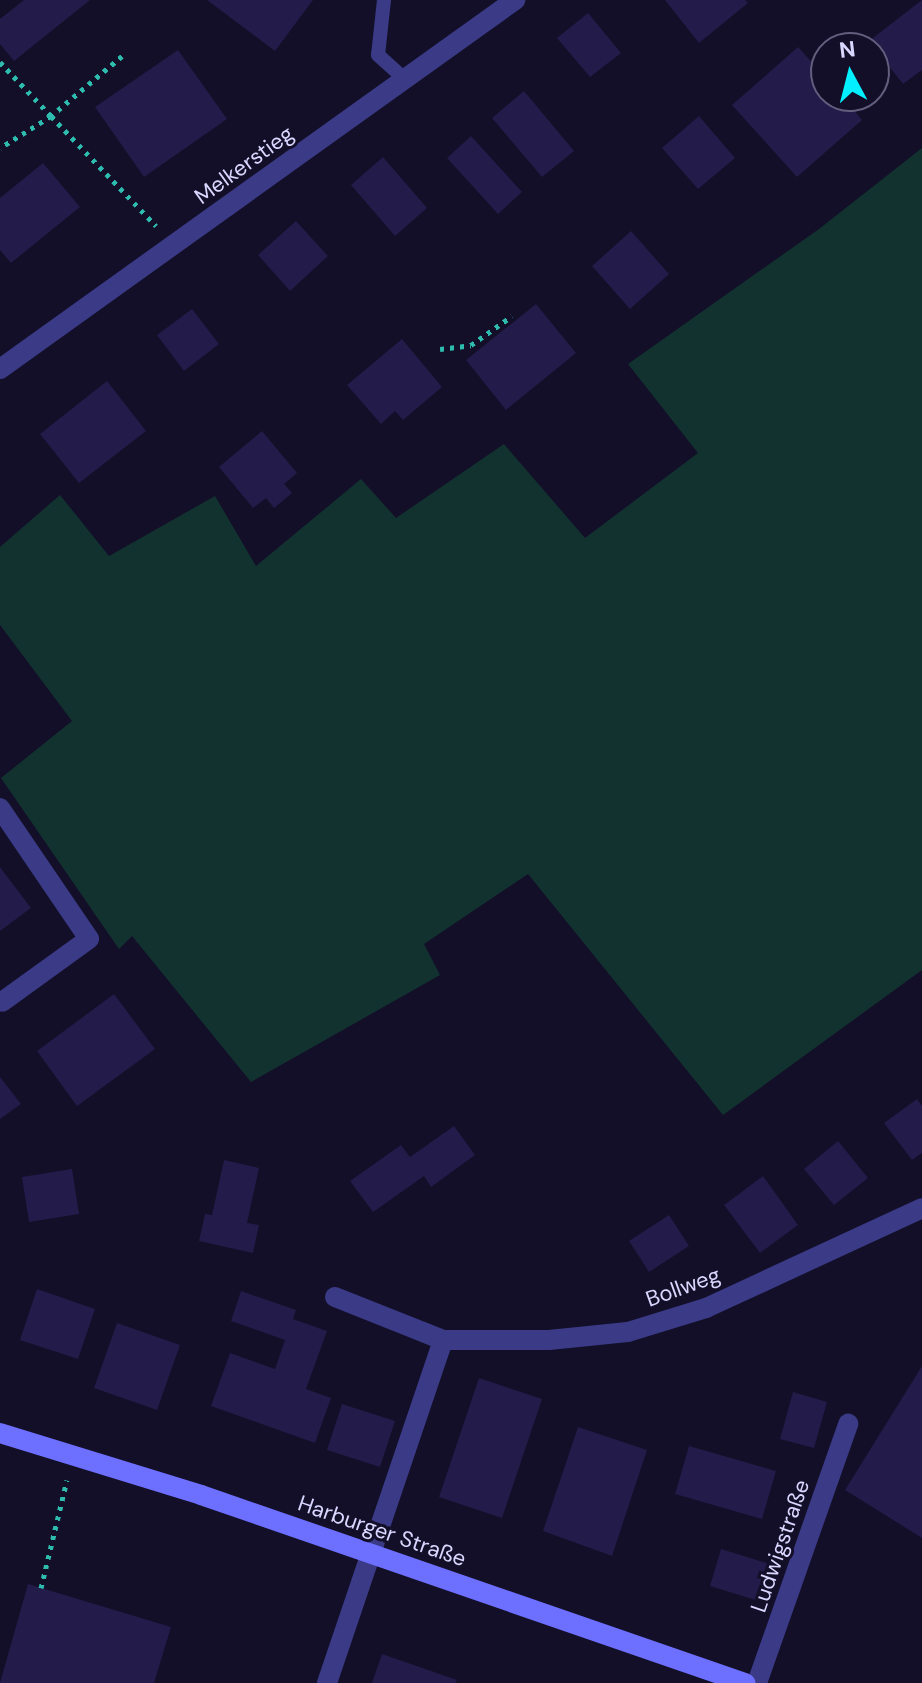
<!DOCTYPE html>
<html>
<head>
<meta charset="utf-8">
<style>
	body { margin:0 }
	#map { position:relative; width:922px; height:1683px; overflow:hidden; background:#130f28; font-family:"DM Sans",sans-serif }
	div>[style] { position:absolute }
	.green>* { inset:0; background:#123230 }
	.building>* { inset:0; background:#231b49 }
	.path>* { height:5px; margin-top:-2.5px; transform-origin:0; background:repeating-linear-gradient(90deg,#2dbcae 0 4px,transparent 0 10px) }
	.lane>* { height:14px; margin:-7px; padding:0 7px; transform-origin:7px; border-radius:7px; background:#3a3a87 }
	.street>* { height:20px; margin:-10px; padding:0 10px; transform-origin:10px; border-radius:10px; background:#3a3a87 }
	.secondary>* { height:20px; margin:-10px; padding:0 10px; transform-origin:10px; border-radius:10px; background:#6d6fff }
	span { translate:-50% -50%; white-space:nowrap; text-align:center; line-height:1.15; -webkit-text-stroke:6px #130f28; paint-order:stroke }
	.street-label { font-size:22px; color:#d9d6ff }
	.north { position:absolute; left:810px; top:32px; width:80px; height:80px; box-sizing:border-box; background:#130f28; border:2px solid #625f7e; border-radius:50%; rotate:353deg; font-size:22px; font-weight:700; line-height:32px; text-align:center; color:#d9d6ff }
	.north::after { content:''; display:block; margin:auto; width:28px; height:36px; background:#02efff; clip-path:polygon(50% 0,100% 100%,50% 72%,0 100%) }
</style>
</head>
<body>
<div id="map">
	<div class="green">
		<div style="clip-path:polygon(922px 148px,922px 970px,723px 1115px,528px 874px,424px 944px,440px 975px,251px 1082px,132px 936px,119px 949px,1px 778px,72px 721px,0 625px,0 547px,60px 495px,109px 556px,215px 496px,256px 566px,361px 479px,396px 518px,504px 444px,585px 538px,698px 453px,628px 364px,819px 229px)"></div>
	</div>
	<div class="building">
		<div style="clip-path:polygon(24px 0,90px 0,14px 61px,0 44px,0 19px)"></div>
		<div style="clip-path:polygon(207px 0,313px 0,275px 51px)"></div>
		<div style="clip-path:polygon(665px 0,745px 0,748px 3px,699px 43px)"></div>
		<div style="clip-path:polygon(922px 0,922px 70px,903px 84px,869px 41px)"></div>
		<div style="clip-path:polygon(588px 13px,621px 53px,590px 77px,557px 38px)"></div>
		<div style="clip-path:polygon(798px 47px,826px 78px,826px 96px,842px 96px,862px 120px,797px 177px,732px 105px)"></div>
		<div style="clip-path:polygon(178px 50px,227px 119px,144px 177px,95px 107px)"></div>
		<div style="clip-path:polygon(524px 91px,574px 151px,542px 177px,492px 118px)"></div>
		<div style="clip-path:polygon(699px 116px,735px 158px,698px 189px,662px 148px)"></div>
		<div style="clip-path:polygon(471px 136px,522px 192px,498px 214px,447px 158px)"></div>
		<div style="clip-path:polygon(383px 157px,427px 208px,395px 236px,351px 185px)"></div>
		<div style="clip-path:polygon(43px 163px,80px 207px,11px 263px,0 250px,0 198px)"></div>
		<div style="clip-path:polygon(296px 221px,328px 256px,290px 291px,258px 255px)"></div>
		<div style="clip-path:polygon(631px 231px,669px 274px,630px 309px,592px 266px)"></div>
		<div style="clip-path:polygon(536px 304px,576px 353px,506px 410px,466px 360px)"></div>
		<div style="clip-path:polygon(192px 309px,219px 344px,184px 371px,157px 335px)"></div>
		<div style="clip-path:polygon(402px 339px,442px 387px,403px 420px,395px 411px,381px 424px,347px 385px)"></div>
		<div style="clip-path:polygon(107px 381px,146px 431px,79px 483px,40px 434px)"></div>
		<div style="clip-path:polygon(262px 431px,297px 473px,284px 484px,292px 493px,274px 508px,266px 498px,253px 508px,219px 467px)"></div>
		<div style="clip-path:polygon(0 867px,31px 908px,0 931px)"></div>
		<div style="clip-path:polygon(114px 994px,155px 1049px,77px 1106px,37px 1051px)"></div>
		<div style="clip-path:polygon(0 1077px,21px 1104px,0 1119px)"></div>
		<div style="clip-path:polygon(917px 1099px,922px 1106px,922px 1153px,912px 1160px,884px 1123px)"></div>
		<div style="clip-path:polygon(454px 1126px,475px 1155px,431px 1187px,424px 1176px,373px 1212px,350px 1181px,401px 1145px,410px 1157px)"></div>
		<div style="clip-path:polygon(838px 1141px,868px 1178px,834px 1205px,804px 1169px)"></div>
		<div style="clip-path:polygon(224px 1160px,259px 1168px,247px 1223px,259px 1225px,253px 1253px,199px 1241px,205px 1214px,212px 1215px)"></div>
		<div style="clip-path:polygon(72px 1169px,79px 1214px,29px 1222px,22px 1177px)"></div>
		<div style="clip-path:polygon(763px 1176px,798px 1225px,760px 1253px,724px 1205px)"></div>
		<div style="clip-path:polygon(669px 1215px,689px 1246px,649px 1272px,629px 1241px)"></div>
		<div style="clip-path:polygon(37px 1289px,95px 1309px,78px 1359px,20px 1340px)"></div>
		<div style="clip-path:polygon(241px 1291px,296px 1310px,293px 1319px,327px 1331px,306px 1389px,331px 1398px,315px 1443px,211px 1406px,230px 1353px,275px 1369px,285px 1340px,231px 1321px)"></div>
		<div style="clip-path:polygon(117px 1323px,180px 1345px,157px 1410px,94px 1388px)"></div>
		<div style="clip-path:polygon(922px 1366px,922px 1538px,845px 1490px)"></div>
		<div style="clip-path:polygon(479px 1378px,542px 1399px,502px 1518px,439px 1497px)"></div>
		<div style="clip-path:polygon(793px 1392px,827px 1402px,814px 1448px,780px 1439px)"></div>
		<div style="clip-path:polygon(342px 1404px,395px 1421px,380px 1467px,327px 1450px)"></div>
		<div style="clip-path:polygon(578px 1427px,647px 1450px,612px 1556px,543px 1531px)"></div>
		<div style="clip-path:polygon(689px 1446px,776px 1471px,762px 1519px,675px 1494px)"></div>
		<div style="clip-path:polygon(721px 1549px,773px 1565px,762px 1602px,710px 1586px)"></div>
		<div style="clip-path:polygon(28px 1584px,171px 1627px,154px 1683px,0 1683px)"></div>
		<div style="clip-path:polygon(382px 1654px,457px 1680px,455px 1683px,372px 1683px)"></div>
	</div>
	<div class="path">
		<div style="left:122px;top:56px;width:93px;rotate:139.8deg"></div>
		<div style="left:51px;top:116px;width:152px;rotate:46.3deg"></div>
		<div style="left:0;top:62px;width:74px;rotate:46.6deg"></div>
		<div style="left:51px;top:116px;width:60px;rotate:147.9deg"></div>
		<div style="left:440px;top:349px;width:31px;rotate:-7deg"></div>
		<div style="left:471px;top:345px;width:50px;rotate:-35.3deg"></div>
		<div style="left:41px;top:1588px;width:111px;rotate:-76.5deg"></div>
	</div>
	<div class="lane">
		<div style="left:384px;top:0;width:55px;rotate:96.2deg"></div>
		<div style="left:378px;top:55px;width:36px;rotate:42deg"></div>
	</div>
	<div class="street">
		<div style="left:0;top:369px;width:634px;rotate:-35.62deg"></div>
		<div style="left:0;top:808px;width:158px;rotate:55.8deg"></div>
		<div style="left:89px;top:939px;width:107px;rotate:144.1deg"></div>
		<div style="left:335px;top:1297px;width:116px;rotate:21.7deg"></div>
		<div style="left:327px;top:1683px;width:362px;rotate:-71.3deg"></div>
		<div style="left:443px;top:1340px;width:106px"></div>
		<div style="left:549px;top:1340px;width:79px;rotate:-5.8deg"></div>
		<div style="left:628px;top:1332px;width:82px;rotate:-17.1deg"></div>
		<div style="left:706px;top:1308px;width:238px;rotate:-24.8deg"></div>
		<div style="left:757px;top:1683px;width:275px;rotate:-70.6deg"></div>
	</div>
	<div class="secondary">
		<div style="left:0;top:1433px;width:210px;rotate:17.1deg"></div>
		<div style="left:201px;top:1495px;width:576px;rotate:19.06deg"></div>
	</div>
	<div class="street-label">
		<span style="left:244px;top:165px;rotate:-36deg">Melkerstieg</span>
		<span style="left:683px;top:1287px;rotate:-20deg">Bollweg</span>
		<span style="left:382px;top:1531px;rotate:19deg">Harburger Straße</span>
		<span style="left:780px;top:1546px;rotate:-71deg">Ludwigstraße</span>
	</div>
	<div class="north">N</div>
</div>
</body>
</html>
